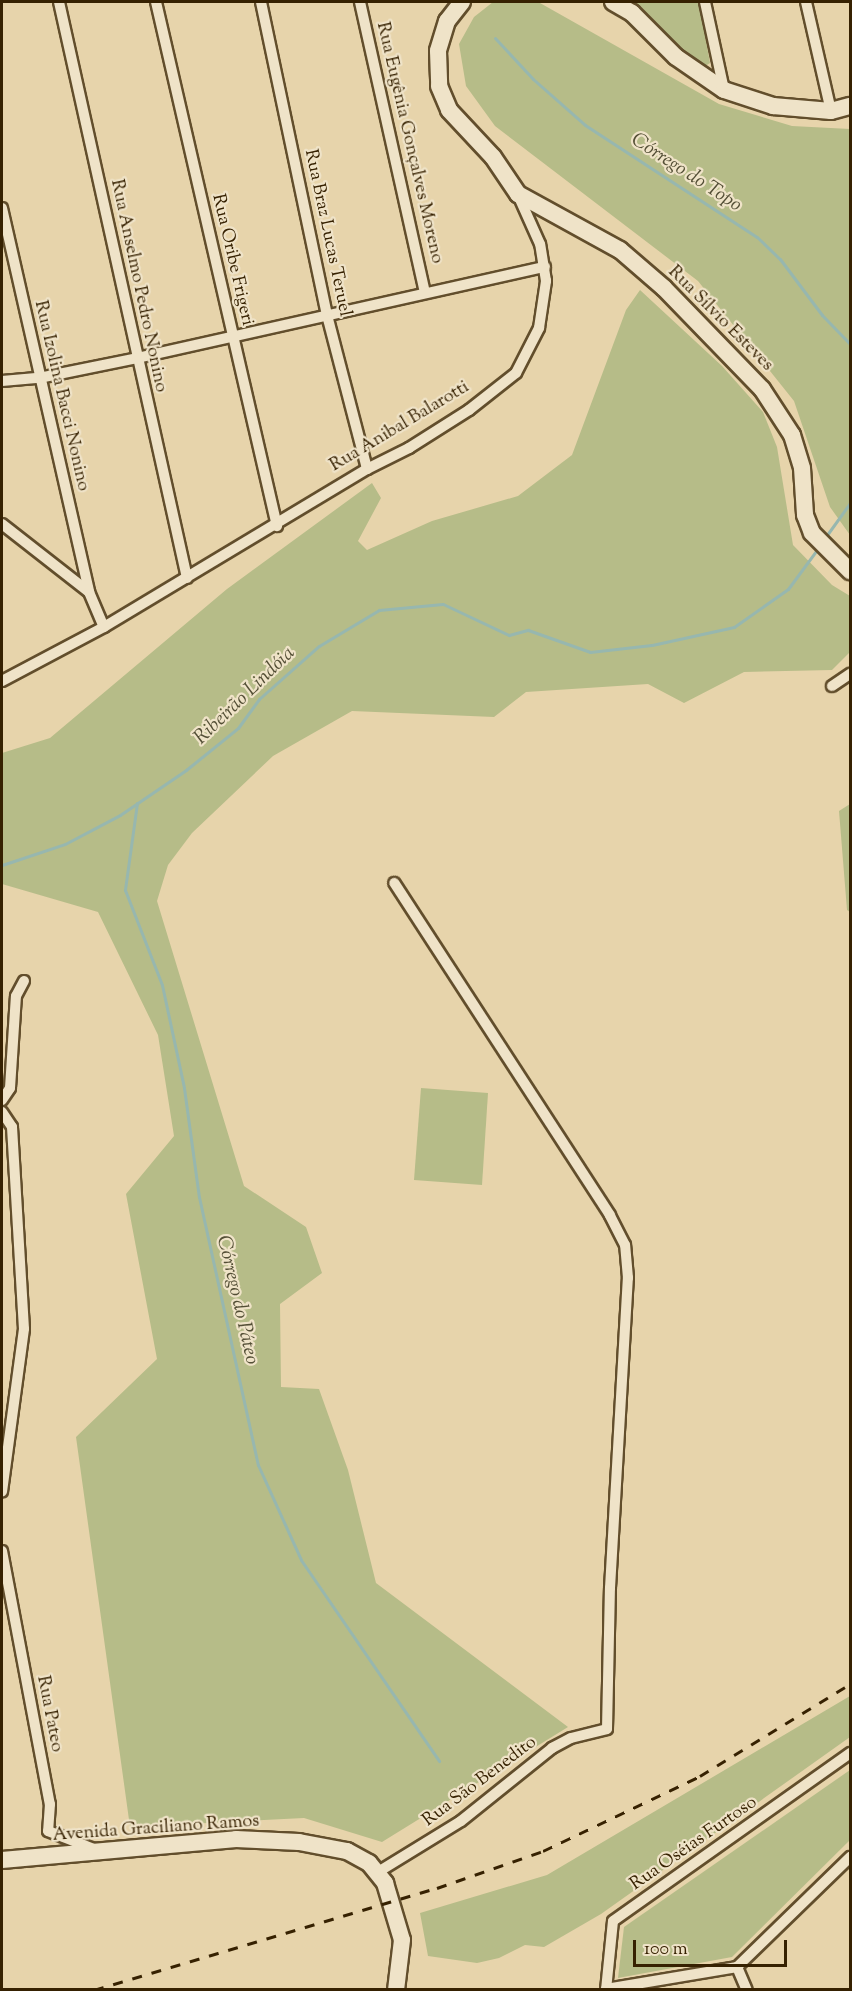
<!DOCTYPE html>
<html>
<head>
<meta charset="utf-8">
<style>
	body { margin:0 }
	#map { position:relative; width:852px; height:1991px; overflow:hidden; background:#e7d4ab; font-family:"Sorts Mill Goudy",serif }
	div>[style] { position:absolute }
	.green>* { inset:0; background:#b6bc88 }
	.stream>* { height:3px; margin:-1.5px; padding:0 1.5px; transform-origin:1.5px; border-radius:1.5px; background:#97b7af }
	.roads { filter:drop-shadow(2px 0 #624e2c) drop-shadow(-2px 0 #624e2c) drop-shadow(0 2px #624e2c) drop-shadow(0 -2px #624e2c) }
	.street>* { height:10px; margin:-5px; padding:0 5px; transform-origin:5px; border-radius:5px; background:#efe3c8 }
	.secondary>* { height:16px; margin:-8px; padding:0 8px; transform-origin:8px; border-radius:8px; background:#efe3c8 }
	.rail>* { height:3px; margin-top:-1.5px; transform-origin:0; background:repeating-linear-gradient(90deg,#362101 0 10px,transparent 0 20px) }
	span { translate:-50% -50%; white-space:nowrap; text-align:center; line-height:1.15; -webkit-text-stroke:4.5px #efe3c8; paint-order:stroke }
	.street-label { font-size:18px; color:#362101 }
	.water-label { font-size:20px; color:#534e35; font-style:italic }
	.frame { position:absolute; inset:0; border:3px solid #362101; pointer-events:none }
	.scale { position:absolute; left:633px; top:1940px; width:154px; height:27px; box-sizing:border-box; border:3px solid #362101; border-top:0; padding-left:8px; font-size:18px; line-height:21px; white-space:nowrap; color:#362101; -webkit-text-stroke:4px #efe3c8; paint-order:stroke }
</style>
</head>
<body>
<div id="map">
	<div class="green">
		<div style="clip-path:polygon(493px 2px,540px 3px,719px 104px,792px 126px,850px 129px,850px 535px,830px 507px,794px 401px,698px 281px,495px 126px,466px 86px,459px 44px,474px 17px)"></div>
		<div style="clip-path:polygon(621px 2px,699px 2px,710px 63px,699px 70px)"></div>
		<div style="clip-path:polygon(640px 290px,722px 366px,763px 412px,777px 447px,793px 545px,832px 585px,850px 596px,850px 652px,832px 670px,744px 672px,684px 703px,648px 684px,526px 692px,494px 717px,352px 711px,273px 756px,192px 833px,168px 865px,157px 901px,244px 1186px,306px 1227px,322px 1273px,280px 1304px,281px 1387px,319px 1389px,348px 1470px,376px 1583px,568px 1727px,382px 1842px,304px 1818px,130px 1827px,76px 1437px,157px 1359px,126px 1194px,174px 1136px,158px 1035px,98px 912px,2px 884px,2px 753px,50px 738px,227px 589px,372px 483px,381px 498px,358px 541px,367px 550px,432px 521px,518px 496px,572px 455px,626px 310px)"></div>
		<div style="clip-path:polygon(850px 804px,850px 912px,847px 910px,839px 811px)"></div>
		<div style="clip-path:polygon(421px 1088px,488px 1093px,482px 1185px,414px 1180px)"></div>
		<div style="clip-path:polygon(850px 1696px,850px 1737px,601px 1914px,544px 1947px,525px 1945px,499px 1958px,477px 1963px,428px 1956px,420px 1913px,547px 1875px)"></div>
		<div style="clip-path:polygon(850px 1770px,850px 1840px,732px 1957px,618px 1978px,624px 1927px)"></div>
	</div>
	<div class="stream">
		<div style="left:495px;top:38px;width:56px;rotate:47.2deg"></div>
		<div style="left:533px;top:79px;width:69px;rotate:41.5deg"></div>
		<div style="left:585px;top:125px;width:205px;rotate:33.1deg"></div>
		<div style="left:757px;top:237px;width:32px;rotate:44deg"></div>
		<div style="left:780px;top:259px;width:70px;rotate:53.1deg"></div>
		<div style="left:822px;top:315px;width:40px;rotate:46deg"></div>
		<div style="left:824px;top:539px;width:44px;rotate:-54.2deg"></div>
		<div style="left:137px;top:803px;width:88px;rotate:97.9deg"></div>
		<div style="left:125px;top:890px;width:102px;rotate:68.7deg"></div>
		<div style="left:162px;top:985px;width:105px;rotate:77.9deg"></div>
		<div style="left:184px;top:1088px;width:110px;rotate:82.2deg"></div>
		<div style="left:199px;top:1197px;width:274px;rotate:77.6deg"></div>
		<div style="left:258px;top:1465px;width:104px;rotate:65.6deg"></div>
		<div style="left:301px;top:1560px;width:244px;rotate:55.5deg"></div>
		<div style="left:2px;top:865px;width:66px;rotate:-18.4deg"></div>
		<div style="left:65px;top:844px;width:62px;rotate:-27.8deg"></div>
		<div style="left:120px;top:815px;width:80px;rotate:-34.3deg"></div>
		<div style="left:186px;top:770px;width:67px;rotate:-38.9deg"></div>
		<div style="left:238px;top:728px;width:36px;rotate:-54deg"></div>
		<div style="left:259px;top:699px;width:80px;rotate:-41.5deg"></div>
		<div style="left:319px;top:646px;width:70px;rotate:-31deg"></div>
		<div style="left:379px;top:610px;width:64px;rotate:-5.4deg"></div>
		<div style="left:443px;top:604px;width:73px;rotate:25.2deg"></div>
		<div style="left:509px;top:635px;width:20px;rotate:-15deg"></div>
		<div style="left:528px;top:630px;width:66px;rotate:19.5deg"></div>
		<div style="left:590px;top:652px;width:62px;rotate:-6.4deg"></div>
		<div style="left:652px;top:645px;width:84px;rotate:-12.4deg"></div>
		<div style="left:734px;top:627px;width:66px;rotate:-35.1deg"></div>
		<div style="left:788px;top:589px;width:52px;rotate:-53.6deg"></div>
	</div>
	<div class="roads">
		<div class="street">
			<div style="left:59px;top:2px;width:590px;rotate:77.47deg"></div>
			<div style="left:156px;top:2px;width:538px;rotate:77deg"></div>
			<div style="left:261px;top:2px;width:320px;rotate:78.1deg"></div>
			<div style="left:327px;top:315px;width:159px;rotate:75.4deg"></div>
			<div style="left:360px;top:2px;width:297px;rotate:77.4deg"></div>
			<div style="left:705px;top:2px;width:90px;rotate:77.8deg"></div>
			<div style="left:806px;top:2px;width:112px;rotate:77.1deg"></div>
			<div style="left:2px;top:208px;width:394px;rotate:77.2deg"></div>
			<div style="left:2px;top:381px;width:37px;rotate:-5deg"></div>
			<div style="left:39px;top:378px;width:100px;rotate:-11.5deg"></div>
			<div style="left:137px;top:358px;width:418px;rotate:-12.6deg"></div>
			<div style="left:2px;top:524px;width:110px;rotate:38deg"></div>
			<div style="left:89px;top:592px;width:38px;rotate:67deg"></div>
			<div style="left:2px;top:681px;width:115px;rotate:-27.9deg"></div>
			<div style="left:104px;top:627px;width:307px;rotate:-31deg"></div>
			<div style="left:367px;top:469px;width:47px;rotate:-26.6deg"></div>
			<div style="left:409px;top:448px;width:71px;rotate:-32.3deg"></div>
			<div style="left:469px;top:410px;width:60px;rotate:-38.2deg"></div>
			<div style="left:516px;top:373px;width:51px;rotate:-62.9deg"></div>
			<div style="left:539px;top:328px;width:48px;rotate:-81.5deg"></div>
			<div style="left:546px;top:281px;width:37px;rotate:-99deg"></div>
			<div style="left:540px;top:244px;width:51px;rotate:-114.1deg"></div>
			<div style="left:832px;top:686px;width:22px;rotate:-34deg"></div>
			<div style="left:2px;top:1100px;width:14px;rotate:-56deg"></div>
			<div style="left:10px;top:1088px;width:92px;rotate:-86.3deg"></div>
			<div style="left:16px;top:996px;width:17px;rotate:-62deg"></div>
			<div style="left:2px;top:1112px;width:18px;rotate:56deg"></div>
			<div style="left:12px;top:1127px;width:202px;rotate:86.6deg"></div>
			<div style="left:24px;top:1329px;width:164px;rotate:97.7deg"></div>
			<div style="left:2px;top:1551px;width:258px;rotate:79.3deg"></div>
			<div style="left:50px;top:1804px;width:27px;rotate:94deg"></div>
			<div style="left:48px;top:1831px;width:49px;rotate:21.4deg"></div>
			<div style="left:378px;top:1872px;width:97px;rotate:-31.6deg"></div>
			<div style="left:461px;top:1821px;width:117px;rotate:-38.7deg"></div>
			<div style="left:552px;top:1748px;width:21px;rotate:-28deg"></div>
			<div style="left:571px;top:1738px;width:37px;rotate:-14deg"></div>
			<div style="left:607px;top:1729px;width:141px;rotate:-88.8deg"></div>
			<div style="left:610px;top:1588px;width:311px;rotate:-86.7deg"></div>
			<div style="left:628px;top:1278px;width:33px;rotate:-95deg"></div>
			<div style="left:625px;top:1245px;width:34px;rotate:-117deg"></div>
			<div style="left:610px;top:1215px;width:396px;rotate:-123deg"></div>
			<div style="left:737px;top:1967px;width:25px;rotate:67deg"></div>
			<div style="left:606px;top:1989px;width:133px;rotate:-9.5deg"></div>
			<div style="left:737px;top:1967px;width:158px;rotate:-44.2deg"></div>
			<div style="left:606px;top:1990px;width:69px;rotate:-84.2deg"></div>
			<div style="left:613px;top:1921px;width:291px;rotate:-35.3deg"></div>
		</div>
		<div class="secondary">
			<div style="left:462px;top:2px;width:24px;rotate:128deg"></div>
			<div style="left:447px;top:21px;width:31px;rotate:107deg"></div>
			<div style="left:438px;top:51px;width:35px;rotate:88deg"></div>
			<div style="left:439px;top:86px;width:26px;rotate:67deg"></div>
			<div style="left:449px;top:110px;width:64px;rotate:46.9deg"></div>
			<div style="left:493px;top:157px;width:45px;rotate:56deg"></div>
			<div style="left:518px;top:194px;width:116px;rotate:28.8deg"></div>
			<div style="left:620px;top:250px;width:58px;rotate:40.8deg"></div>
			<div style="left:664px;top:288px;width:141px;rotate:45.9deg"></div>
			<div style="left:762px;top:389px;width:55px;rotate:56.9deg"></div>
			<div style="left:792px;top:435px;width:34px;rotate:73deg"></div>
			<div style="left:802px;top:468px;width:47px;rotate:86.3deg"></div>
			<div style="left:805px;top:515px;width:19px;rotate:69deg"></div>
			<div style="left:812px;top:533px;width:54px;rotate:45deg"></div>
			<div style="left:613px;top:2px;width:22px;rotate:30deg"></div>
			<div style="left:632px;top:13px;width:62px;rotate:45deg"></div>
			<div style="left:676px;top:57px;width:58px;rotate:34.5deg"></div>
			<div style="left:724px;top:90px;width:52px;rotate:18.1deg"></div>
			<div style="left:773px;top:106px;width:58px;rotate:4.9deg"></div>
			<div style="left:831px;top:111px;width:20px;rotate:-15deg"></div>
			<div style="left:2px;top:1860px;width:235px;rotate:-5.1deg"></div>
			<div style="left:236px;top:1839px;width:63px;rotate:2.7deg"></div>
			<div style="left:299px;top:1842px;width:49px;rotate:10.6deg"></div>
			<div style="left:347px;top:1851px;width:25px;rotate:29deg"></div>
			<div style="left:369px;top:1863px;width:26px;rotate:51deg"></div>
			<div style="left:385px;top:1883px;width:59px;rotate:73.4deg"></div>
			<div style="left:402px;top:1940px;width:50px;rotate:96.8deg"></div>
		</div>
	</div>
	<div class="rail">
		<div style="left:94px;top:1990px;width:358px;rotate:-16.6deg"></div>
		<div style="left:437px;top:1888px;width:112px;rotate:-19.2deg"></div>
		<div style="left:543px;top:1851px;width:174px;rotate:-25.5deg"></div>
		<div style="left:700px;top:1776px;width:176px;rotate:-31.5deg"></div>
	</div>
	<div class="street-label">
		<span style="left:409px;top:143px;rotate:77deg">Rua Eugênia Gonçalves Moreno</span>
		<span style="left:327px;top:233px;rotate:78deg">Rua Braz Lucas Teruel</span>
		<span style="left:232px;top:260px;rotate:77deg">Rua Oribe Frigeri</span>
		<span style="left:138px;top:286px;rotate:78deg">Rua Anselmo Pedro Nonino</span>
		<span style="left:720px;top:319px;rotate:45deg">Rua Sílvio Esteves</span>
		<span style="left:61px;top:396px;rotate:77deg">Rua Izolina Bacci Nonino</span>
		<span style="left:400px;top:427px;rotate:-31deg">Rua Anibal Balarotti</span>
		<span style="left:49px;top:1714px;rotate:79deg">Rua Pateo</span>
		<span style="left:480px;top:1782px;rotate:-37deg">Rua São Benedito</span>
		<span style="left:156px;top:1829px;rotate:-4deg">Avenida Graciliano Ramos</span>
		<span style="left:694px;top:1844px;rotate:-35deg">Rua Oséias Furtoso</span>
	</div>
	<div class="water-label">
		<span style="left:686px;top:173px;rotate:33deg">Córrego do Topo</span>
		<span style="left:245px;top:696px;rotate:-44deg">Ribeirão Lindóia</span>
		<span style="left:237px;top:1300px;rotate:77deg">Córrego do Páteo</span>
	</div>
	<div class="frame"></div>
	<div class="scale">100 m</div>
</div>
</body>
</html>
